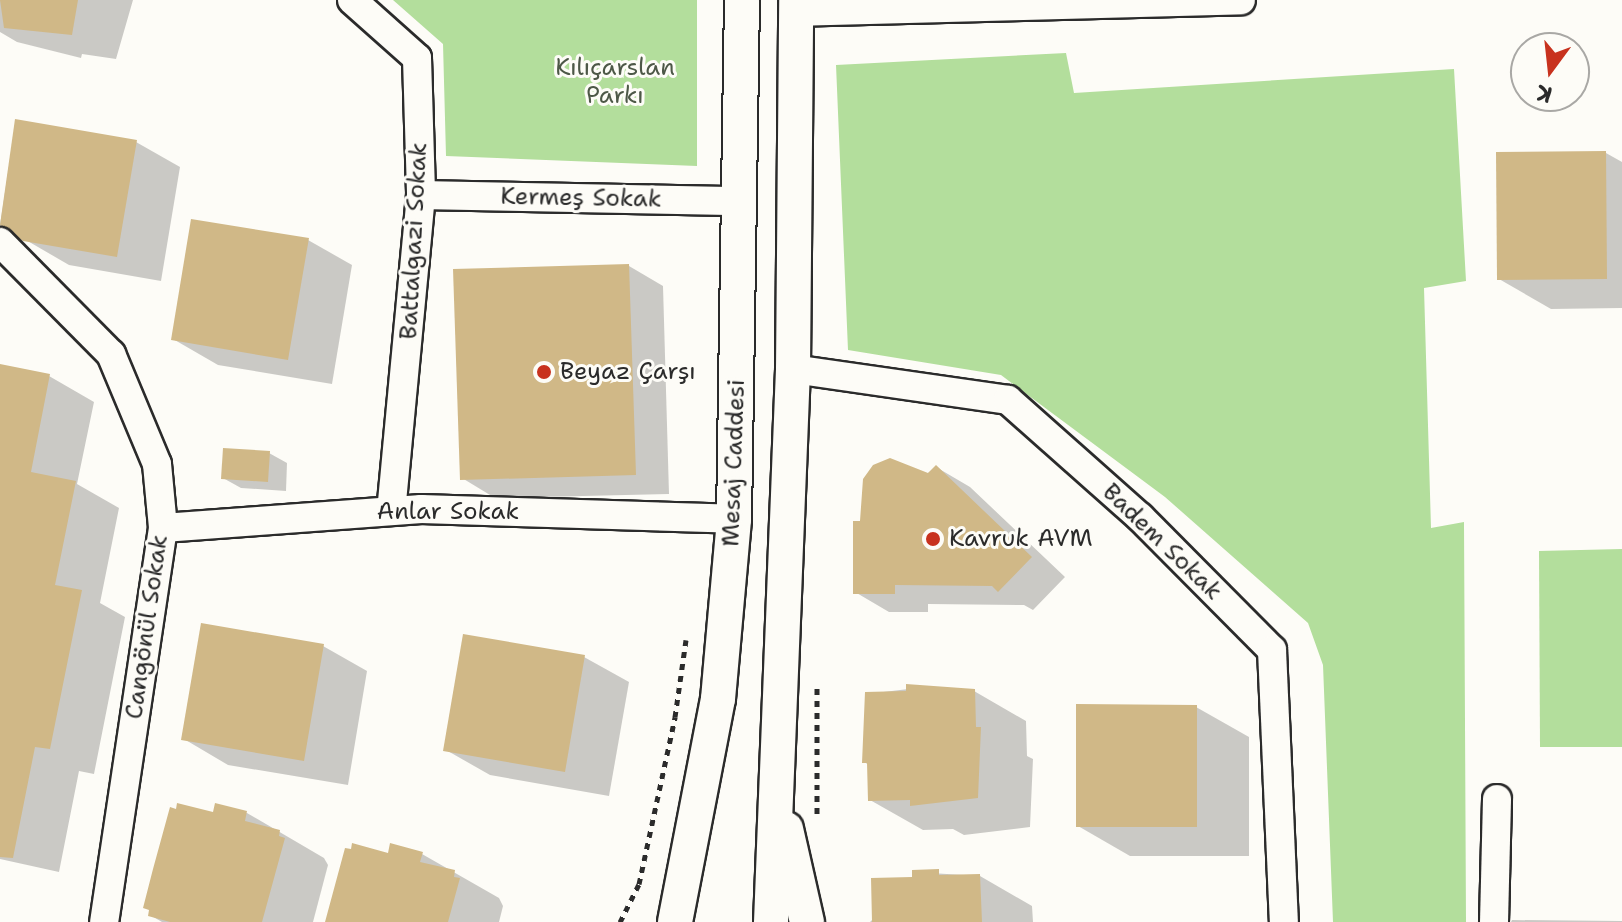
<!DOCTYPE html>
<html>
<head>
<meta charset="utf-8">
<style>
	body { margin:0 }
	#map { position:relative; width:1622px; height:922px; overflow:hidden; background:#fdfcf7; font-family:"Shantell Sans",sans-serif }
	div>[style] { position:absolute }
	.green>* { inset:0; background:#b3de9c }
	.shadow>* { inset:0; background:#0003 }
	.building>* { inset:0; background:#d0b887 }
	.path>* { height:5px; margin-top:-2.5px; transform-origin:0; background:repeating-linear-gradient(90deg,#2b2b2b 0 6px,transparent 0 12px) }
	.roads { filter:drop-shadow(2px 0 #2b2b2b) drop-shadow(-2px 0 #2b2b2b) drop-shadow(0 2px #2b2b2b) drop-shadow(0 -2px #2b2b2b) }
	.minor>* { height:28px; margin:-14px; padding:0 14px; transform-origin:14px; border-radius:14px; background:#fdfcf7 }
	.tertiary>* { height:34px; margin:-17px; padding:0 17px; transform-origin:17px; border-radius:17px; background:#fdfcf7 }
	.dots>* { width:22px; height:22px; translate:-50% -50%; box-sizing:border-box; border:4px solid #fdfcf7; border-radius:50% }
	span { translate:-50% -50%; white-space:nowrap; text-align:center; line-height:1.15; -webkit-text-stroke:6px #fdfcf7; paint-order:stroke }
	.park-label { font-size:24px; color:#4d5847 }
	.street-label { font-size:24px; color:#2b2b2b }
	.poi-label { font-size:24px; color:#2b2b2b }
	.left { translate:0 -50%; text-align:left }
	.north { position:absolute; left:1510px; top:32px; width:80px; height:80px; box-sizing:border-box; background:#fdfcf7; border:2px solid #a9a8a5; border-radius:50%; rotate:195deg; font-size:22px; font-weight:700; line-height:32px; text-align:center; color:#2b2b2b }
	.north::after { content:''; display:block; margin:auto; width:28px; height:36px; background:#c8321e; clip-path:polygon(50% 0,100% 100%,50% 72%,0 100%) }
</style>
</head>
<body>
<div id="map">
	<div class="green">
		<div style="clip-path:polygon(393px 0,697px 0,697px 166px,446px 156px,443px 44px)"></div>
		<div style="clip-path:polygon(1066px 53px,1074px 93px,1454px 69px,1466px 281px,1424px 288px,1431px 528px,1464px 522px,1466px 922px,1333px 922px,1323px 665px,1308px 623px,1165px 497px,1001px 375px,848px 350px,836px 65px)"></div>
		<div style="clip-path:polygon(1622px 549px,1622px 747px,1540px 747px,1539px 551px)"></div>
	</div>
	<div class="shadow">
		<div style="clip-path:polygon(0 0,133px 0,116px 59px,82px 54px,81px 58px,17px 42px,0 32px)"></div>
		<div style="clip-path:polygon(16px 121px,136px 142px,180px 167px,161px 281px,69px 265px,0 225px)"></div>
		<div style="clip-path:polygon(1606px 153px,1622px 162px,1622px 308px,1551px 309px,1499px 279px)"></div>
		<div style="clip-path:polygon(308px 240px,352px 265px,332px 384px,218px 365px,173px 339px)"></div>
		<div style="clip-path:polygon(629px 266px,663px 286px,669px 494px,495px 498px,462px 478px)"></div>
		<div style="clip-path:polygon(0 366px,49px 376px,94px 402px,77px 484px,119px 508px,100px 603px,125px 617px,94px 774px,79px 771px,59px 872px,0 859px)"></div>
		<div style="clip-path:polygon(269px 453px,287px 463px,286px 491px,241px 488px,223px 478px)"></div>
		<div style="clip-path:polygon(936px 467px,970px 487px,1065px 577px,1033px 610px,1024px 605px,928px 604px,928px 612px,889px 612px,855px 592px,862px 523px)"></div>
		<div style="clip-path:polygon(323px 646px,367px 671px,348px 785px,228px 765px,184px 739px)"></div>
		<div style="clip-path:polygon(584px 657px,629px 682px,609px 796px,490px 775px,446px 750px)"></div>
		<div style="clip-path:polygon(933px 686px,943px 692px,974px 691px,1026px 721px,1027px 756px,1033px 759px,1030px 827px,964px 835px,953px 829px,923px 830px,870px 800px,869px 765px,864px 762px,867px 694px)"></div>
		<div style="clip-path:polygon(1196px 707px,1249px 737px,1249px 856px,1130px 856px,1078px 826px)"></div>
		<div style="clip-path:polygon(247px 813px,324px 858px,328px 865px,313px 922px,162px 922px,150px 915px,214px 815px)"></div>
		<div style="clip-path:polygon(422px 854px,499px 898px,503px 906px,499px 922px,327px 922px,389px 855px)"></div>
		<div style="clip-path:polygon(914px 872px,980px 876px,1032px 906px,1033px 922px,870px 922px,914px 879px)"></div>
		<div style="clip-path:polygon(1512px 920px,1622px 921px,1622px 922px,1511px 922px)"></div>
	</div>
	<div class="building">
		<div style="clip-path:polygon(0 0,78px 0,72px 35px,4px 28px)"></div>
		<div style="clip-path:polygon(15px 119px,137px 140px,117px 257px,23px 241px,0 225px)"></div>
		<div style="clip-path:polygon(1606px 151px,1607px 279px,1497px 280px,1496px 152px)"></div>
		<div style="clip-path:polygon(191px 219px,309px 238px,288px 360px,171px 340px)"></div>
		<div style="clip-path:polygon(629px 264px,636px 475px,460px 480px,453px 269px)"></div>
		<div style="clip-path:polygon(0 364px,50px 374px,31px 472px,76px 481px,55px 585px,82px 590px,50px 749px,35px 747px,13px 858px,0 857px)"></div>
		<div style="clip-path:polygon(223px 448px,270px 451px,268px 482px,221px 479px)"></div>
		<div style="clip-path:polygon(890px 458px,928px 473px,936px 465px,1032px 557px,998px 592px,992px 586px,895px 585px,895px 594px,853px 594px,853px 521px,860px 521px,863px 479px,873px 465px)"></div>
		<div style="clip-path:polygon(201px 623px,324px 644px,304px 761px,181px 740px)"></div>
		<div style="clip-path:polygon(463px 634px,585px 655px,565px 772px,443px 751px)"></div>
		<div style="clip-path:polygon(906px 684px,975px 689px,976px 727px,981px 727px,978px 798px,910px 806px,910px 800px,868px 801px,867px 763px,862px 763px,865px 692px,906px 691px)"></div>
		<div style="clip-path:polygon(1076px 704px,1197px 705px,1197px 827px,1076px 827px)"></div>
		<div style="clip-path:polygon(177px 803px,213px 812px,215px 803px,247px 811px,245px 821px,280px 830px,279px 836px,285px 838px,262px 922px,170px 922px,148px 916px,149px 910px,143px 908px,153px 869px,170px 807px,176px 809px)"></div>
		<div style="clip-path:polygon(352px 843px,388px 853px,390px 843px,423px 852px,420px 862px,455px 870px,454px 877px,460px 878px,448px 922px,325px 922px,345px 848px,351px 849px)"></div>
		<div style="clip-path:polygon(939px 869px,939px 875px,980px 874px,982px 922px,872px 922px,871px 878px,912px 877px,912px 870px)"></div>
	</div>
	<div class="path">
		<div style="left:817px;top:814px;width:130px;rotate:-90deg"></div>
		<div style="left:620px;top:922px;width:42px;rotate:-63.4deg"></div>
		<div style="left:639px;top:884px;width:171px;rotate:-77.8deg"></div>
		<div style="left:675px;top:717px;width:78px;rotate:-81.9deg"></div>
	</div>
	<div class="roads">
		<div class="minor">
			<div style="left:352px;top:0;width:87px;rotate:41.7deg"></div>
			<div style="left:417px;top:58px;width:137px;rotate:88.3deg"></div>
			<div style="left:421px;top:195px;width:317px;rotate:95.4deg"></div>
			<div style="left:796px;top:12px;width:445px;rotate:-1.5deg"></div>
			<div style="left:421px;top:195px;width:320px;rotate:1.1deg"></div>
			<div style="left:0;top:242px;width:158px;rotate:45.3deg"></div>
			<div style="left:111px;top:354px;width:119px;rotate:67.3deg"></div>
			<div style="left:157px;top:464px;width:64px;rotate:84.6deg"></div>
			<div style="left:163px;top:528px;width:398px;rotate:98.5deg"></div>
			<div style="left:793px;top:369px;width:217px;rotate:8.2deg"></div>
			<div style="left:1008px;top:400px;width:176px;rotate:41.6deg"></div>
			<div style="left:1140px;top:517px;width:187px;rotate:45.2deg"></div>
			<div style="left:1272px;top:650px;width:272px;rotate:87.5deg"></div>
			<div style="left:163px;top:528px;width:259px;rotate:-4.2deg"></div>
			<div style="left:421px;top:509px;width:313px;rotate:1.8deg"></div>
			<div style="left:1494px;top:922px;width:123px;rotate:-88.6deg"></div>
		</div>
		<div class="tertiary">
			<div style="left:786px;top:829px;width:95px;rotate:77.3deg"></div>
			<div style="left:675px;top:922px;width:227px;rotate:-79.1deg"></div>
			<div style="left:718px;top:699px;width:181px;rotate:-84.9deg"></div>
			<div style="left:734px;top:519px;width:519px;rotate:-89.12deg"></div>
			<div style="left:771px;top:922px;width:553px;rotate:-87.72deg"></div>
			<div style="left:793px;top:369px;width:369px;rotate:-89.5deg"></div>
		</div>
	</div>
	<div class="dots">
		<div style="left:544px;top:372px;background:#c8321e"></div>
		<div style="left:933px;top:539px;background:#c8321e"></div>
	</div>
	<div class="park-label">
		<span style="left:615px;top:82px">Kılıçarslan<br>Parkı</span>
	</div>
	<div class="street-label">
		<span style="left:581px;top:198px;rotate:1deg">Kermeş Sokak</span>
		<span style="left:414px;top:241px;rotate:-87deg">Battalgazi Sokak</span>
		<span style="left:734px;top:463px;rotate:-88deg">Mesaj Caddesi</span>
		<span style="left:448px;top:512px">Anlar Sokak</span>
		<span style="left:1162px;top:542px;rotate:44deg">Badem Sokak</span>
		<span style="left:147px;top:627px;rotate:-82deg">Cangönül Sokak</span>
	</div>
	<div class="poi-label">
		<span class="left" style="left:560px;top:372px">Beyaz Çarşı</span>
		<span class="left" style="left:949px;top:539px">Kavruk AVM</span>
	</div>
	<div class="north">K</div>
</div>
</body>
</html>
